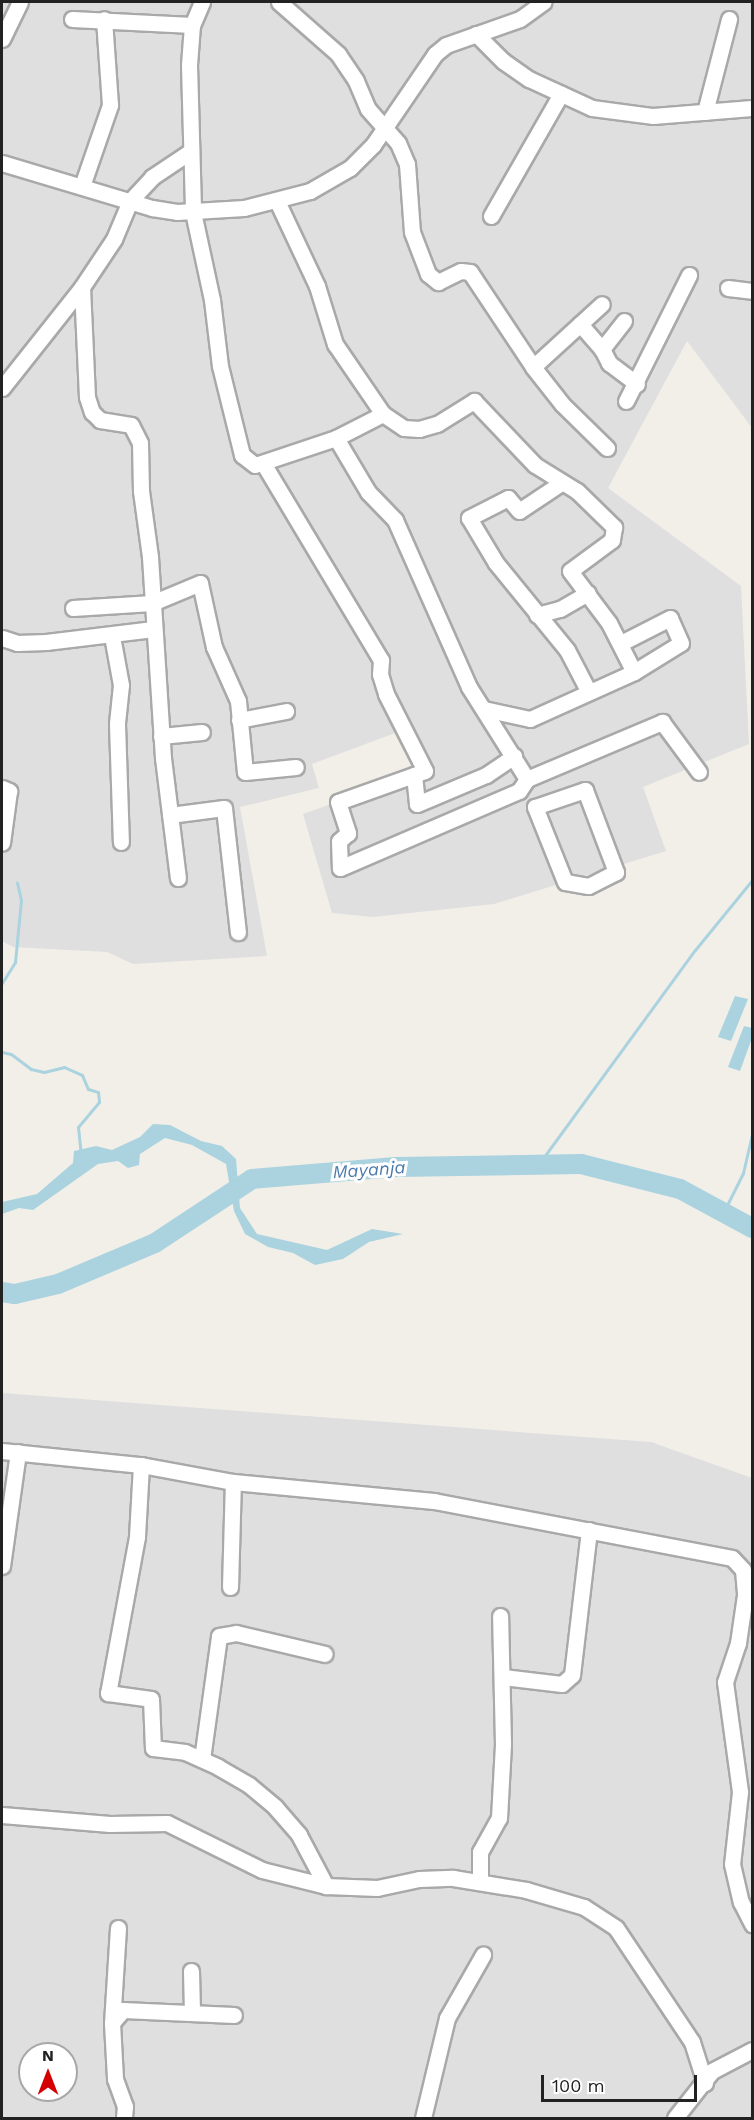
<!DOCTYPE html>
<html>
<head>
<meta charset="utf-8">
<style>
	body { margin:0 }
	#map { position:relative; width:754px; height:2120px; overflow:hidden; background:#f2efe9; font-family:"Work Sans",sans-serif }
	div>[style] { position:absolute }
	.residential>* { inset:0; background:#e0dfdf }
	.water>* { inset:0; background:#aad3df }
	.stream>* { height:3px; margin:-1.5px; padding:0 1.5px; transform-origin:1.5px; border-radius:1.5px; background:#aad3df }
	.river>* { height:20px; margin:-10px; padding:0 10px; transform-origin:10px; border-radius:10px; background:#aad3df }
	.roads { filter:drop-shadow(2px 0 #a9a9a9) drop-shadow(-2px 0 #a9a9a9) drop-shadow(0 2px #a9a9a9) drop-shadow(0 -2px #a9a9a9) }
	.minor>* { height:15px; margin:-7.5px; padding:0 7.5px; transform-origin:7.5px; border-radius:7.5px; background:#fff }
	span { translate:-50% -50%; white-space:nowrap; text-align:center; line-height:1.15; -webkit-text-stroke:6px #fff; paint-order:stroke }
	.water-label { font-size:18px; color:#4a7aab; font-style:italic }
	.frame { position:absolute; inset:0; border:3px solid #222; pointer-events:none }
	.north { position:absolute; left:18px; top:2042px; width:60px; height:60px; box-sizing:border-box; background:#fff; border:2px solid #a7a7a7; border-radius:50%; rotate:0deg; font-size:16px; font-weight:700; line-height:24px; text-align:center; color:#222 }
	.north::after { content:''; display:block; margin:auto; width:21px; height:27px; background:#d40000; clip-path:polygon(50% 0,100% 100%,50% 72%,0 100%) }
	.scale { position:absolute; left:541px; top:2075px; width:156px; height:27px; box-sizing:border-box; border:3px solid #222; border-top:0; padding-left:8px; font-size:18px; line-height:21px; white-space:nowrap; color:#222; -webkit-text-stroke:4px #fff; paint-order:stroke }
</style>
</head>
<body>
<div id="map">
	<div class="residential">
		<div style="clip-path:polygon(2px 2px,752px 2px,752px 428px,687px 341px,608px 488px,741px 586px,749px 744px,643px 787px,666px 851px,494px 904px,373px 917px,332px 913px,303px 814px,424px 771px,406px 729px,312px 764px,319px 788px,240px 807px,267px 956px,133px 964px,107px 952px,13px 947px,2px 941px)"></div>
		<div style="clip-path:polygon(evenodd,2px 1393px,651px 1442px,752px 1478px,752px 2118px,2px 2118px,2px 1393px,30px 2054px,66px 2054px,66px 2090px,30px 2090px,30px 2054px)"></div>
	</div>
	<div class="water">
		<div style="clip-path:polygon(735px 996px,748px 999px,731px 1041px,718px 1037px)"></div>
		<div style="clip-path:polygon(744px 1026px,752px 1028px,752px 1038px,740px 1071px,728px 1067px)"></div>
		<div style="clip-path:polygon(153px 1124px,170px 1125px,201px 1141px,222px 1146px,236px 1159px,240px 1208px,257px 1234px,327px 1250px,372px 1229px,403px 1234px,369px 1242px,343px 1259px,315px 1265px,293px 1253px,268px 1247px,245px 1234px,234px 1211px,226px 1164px,192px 1145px,165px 1138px,140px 1154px,139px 1165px,128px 1168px,118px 1161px,98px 1164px,33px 1210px,19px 1208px,2px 1214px,2px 1202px,37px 1194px,73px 1163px,74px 1151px,96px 1146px,112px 1150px,140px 1137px)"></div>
	</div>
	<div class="stream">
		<div style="left:2px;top:983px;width:25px;rotate:-58deg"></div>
		<div style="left:15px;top:962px;width:62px;rotate:-84.5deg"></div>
		<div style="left:21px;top:900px;width:18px;rotate:-103deg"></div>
		<div style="left:2px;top:1052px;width:9px;rotate:13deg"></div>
		<div style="left:11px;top:1054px;width:25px;rotate:37deg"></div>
		<div style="left:31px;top:1069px;width:13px;rotate:13deg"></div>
		<div style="left:44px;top:1072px;width:21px;rotate:-14deg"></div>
		<div style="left:64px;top:1067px;width:20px;rotate:24deg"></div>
		<div style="left:82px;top:1075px;width:15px;rotate:67deg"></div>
		<div style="left:88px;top:1089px;width:10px;rotate:17deg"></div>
		<div style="left:98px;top:1092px;width:10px;rotate:84deg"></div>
		<div style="left:99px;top:1102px;width:33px;rotate:130deg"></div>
		<div style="left:78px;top:1127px;width:27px;rotate:84deg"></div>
		<div style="left:538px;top:1165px;width:266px;rotate:-53.9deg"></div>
		<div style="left:695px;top:950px;width:90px;rotate:-50.8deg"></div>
		<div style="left:723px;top:1213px;width:45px;rotate:-63.4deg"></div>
		<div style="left:743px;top:1173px;width:40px;rotate:-77deg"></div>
	</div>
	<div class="river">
		<div style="left:2px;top:1292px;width:13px;rotate:9deg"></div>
		<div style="left:15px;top:1294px;width:44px;rotate:-13.1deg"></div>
		<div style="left:58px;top:1284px;width:105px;rotate:-22.9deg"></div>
		<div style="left:155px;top:1243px;width:116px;rotate:-33.4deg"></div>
		<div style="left:252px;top:1179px;width:144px;rotate:-4.8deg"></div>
		<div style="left:396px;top:1167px;width:185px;rotate:-0.9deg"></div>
		<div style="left:581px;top:1164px;width:102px;rotate:14.2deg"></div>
		<div style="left:680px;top:1189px;width:82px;rotate:28.4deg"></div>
	</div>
	<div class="roads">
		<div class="minor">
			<div style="left:202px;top:2px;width:25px;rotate:113deg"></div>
			<div style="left:192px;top:25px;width:40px;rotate:94.3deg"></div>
			<div style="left:189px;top:65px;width:147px;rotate:88.4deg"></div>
			<div style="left:193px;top:212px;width:90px;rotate:77.8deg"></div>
			<div style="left:212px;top:300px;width:66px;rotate:83.1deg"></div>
			<div style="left:220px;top:366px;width:92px;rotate:76.1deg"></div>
			<div style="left:242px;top:455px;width:16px;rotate:38deg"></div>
			<div style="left:255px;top:465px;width:85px;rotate:-18.4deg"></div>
			<div style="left:336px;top:438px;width:53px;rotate:-27.1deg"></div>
			<div style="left:279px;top:2px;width:79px;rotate:41.4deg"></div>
			<div style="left:338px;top:54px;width:32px;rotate:56deg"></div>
			<div style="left:356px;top:81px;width:30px;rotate:67deg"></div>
			<div style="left:368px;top:109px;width:45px;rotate:48.6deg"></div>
			<div style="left:398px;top:143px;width:23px;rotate:67deg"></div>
			<div style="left:407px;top:164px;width:68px;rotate:85.8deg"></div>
			<div style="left:412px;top:232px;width:45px;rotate:69.1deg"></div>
			<div style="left:428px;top:274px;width:13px;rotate:39deg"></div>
			<div style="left:438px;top:282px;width:25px;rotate:-26deg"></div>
			<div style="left:461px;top:271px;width:9px;rotate:6deg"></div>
			<div style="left:470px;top:272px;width:114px;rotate:56.4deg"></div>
			<div style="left:533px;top:367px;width:47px;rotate:51.9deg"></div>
			<div style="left:562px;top:404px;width:63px;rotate:44.4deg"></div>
			<div style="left:72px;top:19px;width:120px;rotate:2.9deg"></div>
			<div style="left:476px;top:34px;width:38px;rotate:45deg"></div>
			<div style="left:503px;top:61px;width:32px;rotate:35deg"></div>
			<div style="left:529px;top:79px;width:69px;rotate:24.7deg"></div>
			<div style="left:592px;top:108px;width:62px;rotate:7.5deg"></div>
			<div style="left:653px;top:116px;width:99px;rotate:-4.6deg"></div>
			<div style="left:2px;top:39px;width:41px;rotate:-64.1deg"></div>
			<div style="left:705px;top:112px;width:96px;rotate:-75.5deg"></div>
			<div style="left:2px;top:163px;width:157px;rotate:16.7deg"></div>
			<div style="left:152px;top:208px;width:25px;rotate:9deg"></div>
			<div style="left:177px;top:212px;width:67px;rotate:-3.4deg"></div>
			<div style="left:244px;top:208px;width:68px;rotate:-14.4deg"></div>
			<div style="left:310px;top:191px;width:46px;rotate:-29.9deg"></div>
			<div style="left:350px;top:168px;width:33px;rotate:-45deg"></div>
			<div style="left:373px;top:145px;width:110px;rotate:-55.7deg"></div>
			<div style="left:435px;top:54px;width:14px;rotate:-39deg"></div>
			<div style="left:446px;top:45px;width:78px;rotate:-19.4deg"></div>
			<div style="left:520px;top:19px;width:29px;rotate:-36deg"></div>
			<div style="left:82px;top:186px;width:86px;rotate:-70.9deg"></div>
			<div style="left:110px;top:105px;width:86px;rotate:-94deg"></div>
			<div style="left:277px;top:201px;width:94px;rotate:64.8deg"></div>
			<div style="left:317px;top:286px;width:61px;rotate:72.8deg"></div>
			<div style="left:335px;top:344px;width:85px;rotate:55.6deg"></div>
			<div style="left:383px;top:414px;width:25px;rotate:34deg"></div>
			<div style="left:404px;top:428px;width:15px;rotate:4deg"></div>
			<div style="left:419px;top:429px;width:19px;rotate:-16deg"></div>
			<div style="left:437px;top:424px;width:44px;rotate:-31.9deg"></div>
			<div style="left:474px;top:401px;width:88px;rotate:46.4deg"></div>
			<div style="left:535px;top:465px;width:49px;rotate:31.8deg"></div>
			<div style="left:577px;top:491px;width:52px;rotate:44.2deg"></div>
			<div style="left:614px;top:527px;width:13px;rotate:99deg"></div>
			<div style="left:612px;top:540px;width:52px;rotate:143.6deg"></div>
			<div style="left:570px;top:571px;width:65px;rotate:53.1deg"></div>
			<div style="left:609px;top:623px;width:55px;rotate:63deg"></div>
			<div style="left:491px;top:216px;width:141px;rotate:-60.2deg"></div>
			<div style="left:82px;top:287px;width:110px;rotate:87.4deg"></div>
			<div style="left:87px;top:397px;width:16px;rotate:72deg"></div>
			<div style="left:92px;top:412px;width:11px;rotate:45deg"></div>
			<div style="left:100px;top:420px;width:31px;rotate:9deg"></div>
			<div style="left:131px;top:425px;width:20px;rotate:63deg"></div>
			<div style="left:140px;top:443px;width:48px;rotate:88.8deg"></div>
			<div style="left:141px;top:491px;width:67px;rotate:82.2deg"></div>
			<div style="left:150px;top:557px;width:201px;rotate:86.3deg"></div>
			<div style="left:163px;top:758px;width:121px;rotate:82.9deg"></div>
			<div style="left:728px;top:288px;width:24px;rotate:7deg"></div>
			<div style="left:624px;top:321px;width:36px;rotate:128deg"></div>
			<div style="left:602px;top:349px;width:16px;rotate:63deg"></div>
			<div style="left:609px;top:363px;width:35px;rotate:37deg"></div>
			<div style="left:580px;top:324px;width:33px;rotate:49deg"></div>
			<div style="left:533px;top:367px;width:93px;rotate:-42.4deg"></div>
			<div style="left:2px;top:388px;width:129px;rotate:-51.6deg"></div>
			<div style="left:82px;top:287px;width:58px;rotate:-56.3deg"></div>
			<div style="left:114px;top:239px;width:41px;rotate:-67.2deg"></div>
			<div style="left:130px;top:201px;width:33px;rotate:-47deg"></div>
			<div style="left:152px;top:177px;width:47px;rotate:-33.7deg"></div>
			<div style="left:626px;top:401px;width:141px;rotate:-63.4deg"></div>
			<div style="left:336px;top:438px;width:63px;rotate:59.3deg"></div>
			<div style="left:368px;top:492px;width:39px;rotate:46deg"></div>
			<div style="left:395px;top:520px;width:183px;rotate:66.1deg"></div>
			<div style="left:469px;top:687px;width:109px;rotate:57.8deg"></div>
			<div style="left:263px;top:463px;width:230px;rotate:59.1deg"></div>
			<div style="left:381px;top:660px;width:14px;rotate:94deg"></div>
			<div style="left:380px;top:674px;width:21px;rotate:73deg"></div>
			<div style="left:386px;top:694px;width:86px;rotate:63.1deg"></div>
			<div style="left:425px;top:771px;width:92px;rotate:160.4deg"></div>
			<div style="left:338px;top:802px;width:33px;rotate:72deg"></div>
			<div style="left:348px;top:833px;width:12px;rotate:138deg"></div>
			<div style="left:339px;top:841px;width:27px;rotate:88deg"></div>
			<div style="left:340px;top:868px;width:195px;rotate:-23.3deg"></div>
			<div style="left:519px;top:791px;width:14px;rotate:-56deg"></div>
			<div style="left:527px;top:779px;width:147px;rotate:-22.9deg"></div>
			<div style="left:662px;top:722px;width:62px;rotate:53.5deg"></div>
			<div style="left:561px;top:483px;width:50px;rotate:146.3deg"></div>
			<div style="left:519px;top:511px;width:17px;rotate:-130deg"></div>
			<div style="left:508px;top:498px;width:44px;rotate:152.9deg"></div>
			<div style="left:469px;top:518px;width:52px;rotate:59deg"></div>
			<div style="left:496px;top:563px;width:112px;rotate:50.8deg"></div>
			<div style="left:567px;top:650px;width:47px;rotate:62.4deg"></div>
			<div style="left:73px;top:608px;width:79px;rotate:-3.6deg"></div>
			<div style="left:152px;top:603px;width:52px;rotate:-22.6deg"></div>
			<div style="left:200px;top:583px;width:66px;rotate:77.7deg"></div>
			<div style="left:214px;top:647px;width:59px;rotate:66deg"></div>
			<div style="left:238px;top:701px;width:71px;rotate:84.4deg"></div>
			<div style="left:245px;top:772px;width:51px;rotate:-5.6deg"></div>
			<div style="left:537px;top:615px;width:24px;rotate:-15deg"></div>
			<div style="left:560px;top:609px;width:32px;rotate:-30deg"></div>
			<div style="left:112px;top:636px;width:50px;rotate:79.6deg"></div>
			<div style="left:121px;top:685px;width:39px;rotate:96deg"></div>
			<div style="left:117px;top:724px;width:118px;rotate:88.1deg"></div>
			<div style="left:2px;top:638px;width:16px;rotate:18deg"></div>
			<div style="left:17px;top:643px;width:29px;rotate:-2deg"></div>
			<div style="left:46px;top:642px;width:108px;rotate:-6.9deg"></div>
			<div style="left:484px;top:709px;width:47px;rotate:12.3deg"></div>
			<div style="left:530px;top:719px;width:114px;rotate:-24.3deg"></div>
			<div style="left:634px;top:672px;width:55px;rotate:-31.7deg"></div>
			<div style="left:681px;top:643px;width:27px;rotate:-114deg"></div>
			<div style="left:670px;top:618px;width:55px;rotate:153deg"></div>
			<div style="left:239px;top:720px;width:48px;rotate:-10.8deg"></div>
			<div style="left:161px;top:736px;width:41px;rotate:-5.6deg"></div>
			<div style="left:414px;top:775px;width:29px;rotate:84deg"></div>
			<div style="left:417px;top:804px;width:75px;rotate:-22.8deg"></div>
			<div style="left:486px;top:775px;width:34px;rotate:-34deg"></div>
			<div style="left:2px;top:788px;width:8px;rotate:23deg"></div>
			<div style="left:9px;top:791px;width:52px;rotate:97.7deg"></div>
			<div style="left:585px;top:790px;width:88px;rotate:69.3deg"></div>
			<div style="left:616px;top:872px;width:31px;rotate:153deg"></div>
			<div style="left:588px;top:886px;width:23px;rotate:-170deg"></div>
			<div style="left:565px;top:882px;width:81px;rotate:-111.8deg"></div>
			<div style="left:535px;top:807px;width:53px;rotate:-18.8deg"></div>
			<div style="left:170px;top:815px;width:54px;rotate:-7.4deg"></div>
			<div style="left:224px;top:808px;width:125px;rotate:83.6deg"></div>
			<div style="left:2px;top:1451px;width:140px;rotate:5.8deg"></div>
			<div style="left:141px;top:1465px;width:94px;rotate:10.5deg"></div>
			<div style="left:233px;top:1482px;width:202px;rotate:5.4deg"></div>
			<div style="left:434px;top:1501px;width:303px;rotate:10.8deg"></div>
			<div style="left:732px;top:1558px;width:16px;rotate:47deg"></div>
			<div style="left:743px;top:1570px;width:25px;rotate:85deg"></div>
			<div style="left:745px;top:1595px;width:49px;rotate:98.3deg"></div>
			<div style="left:738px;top:1643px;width:41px;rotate:108.4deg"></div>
			<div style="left:725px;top:1682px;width:111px;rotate:82.2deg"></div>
			<div style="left:740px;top:1792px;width:72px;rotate:96.3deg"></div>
			<div style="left:732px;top:1864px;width:39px;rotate:77deg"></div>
			<div style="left:741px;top:1902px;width:25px;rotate:63deg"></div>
			<div style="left:141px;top:1465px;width:72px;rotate:93.2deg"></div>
			<div style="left:137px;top:1537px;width:159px;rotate:100.5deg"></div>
			<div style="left:108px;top:1693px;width:43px;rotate:7.9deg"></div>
			<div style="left:151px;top:1699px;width:49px;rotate:87.7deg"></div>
			<div style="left:153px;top:1748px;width:32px;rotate:7deg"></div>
			<div style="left:185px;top:1752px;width:36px;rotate:24deg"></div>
			<div style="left:218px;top:1767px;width:36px;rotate:30deg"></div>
			<div style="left:249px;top:1785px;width:34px;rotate:40deg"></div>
			<div style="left:275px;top:1807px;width:37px;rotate:49deg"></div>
			<div style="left:299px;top:1835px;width:58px;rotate:62.1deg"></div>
			<div style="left:2px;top:1566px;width:115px;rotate:-82deg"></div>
			<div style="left:230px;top:1587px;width:105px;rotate:-88.4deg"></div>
			<div style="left:503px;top:1677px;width:59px;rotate:6.8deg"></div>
			<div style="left:562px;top:1684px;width:13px;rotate:-42deg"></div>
			<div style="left:572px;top:1675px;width:146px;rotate:-83.3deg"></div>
			<div style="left:202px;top:1759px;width:124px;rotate:-82.1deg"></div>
			<div style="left:219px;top:1636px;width:17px;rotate:-10deg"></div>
			<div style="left:236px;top:1633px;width:91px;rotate:13.3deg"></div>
			<div style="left:2px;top:1815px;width:108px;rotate:4.8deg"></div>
			<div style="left:110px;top:1824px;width:57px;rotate:-1deg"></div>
			<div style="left:167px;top:1823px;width:106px;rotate:26.3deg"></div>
			<div style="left:262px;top:1870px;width:66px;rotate:14deg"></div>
			<div style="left:326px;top:1886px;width:51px;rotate:2.2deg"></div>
			<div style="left:377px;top:1888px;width:43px;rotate:-12.1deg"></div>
			<div style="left:419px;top:1879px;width:34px;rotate:-2deg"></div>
			<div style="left:453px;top:1878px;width:74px;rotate:9.3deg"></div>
			<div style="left:526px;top:1890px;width:60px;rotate:16.3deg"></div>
			<div style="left:584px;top:1907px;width:38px;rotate:33deg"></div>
			<div style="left:616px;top:1928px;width:137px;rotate:56.3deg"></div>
			<div style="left:692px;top:2042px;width:43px;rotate:72.4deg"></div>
			<div style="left:480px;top:1882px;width:30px;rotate:-90deg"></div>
			<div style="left:480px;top:1852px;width:39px;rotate:-61deg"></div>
			<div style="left:499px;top:1818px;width:74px;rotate:-86.9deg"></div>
			<div style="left:503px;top:1744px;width:128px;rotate:-91.3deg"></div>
			<div style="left:118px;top:1928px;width:95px;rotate:93.6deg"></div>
			<div style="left:112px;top:2023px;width:56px;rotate:86.9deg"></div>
			<div style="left:115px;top:2079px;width:29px;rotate:70deg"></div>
			<div style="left:125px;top:2106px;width:12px;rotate:95deg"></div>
			<div style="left:191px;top:1971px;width:42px;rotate:88.6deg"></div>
			<div style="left:112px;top:2023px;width:17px;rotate:-50deg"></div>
			<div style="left:123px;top:2010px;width:111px;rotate:2.6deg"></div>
			<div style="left:423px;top:2118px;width:103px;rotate:-76.5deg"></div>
			<div style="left:447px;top:2018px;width:73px;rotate:-60.3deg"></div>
			<div style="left:675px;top:2118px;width:60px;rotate:-51.8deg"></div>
			<div style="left:712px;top:2071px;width:45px;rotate:-27.7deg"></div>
		</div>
	</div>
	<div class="water-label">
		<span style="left:369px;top:1170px;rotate:-4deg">Mayanja</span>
	</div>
	<div class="frame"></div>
	<div class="north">N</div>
	<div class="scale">100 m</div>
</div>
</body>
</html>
